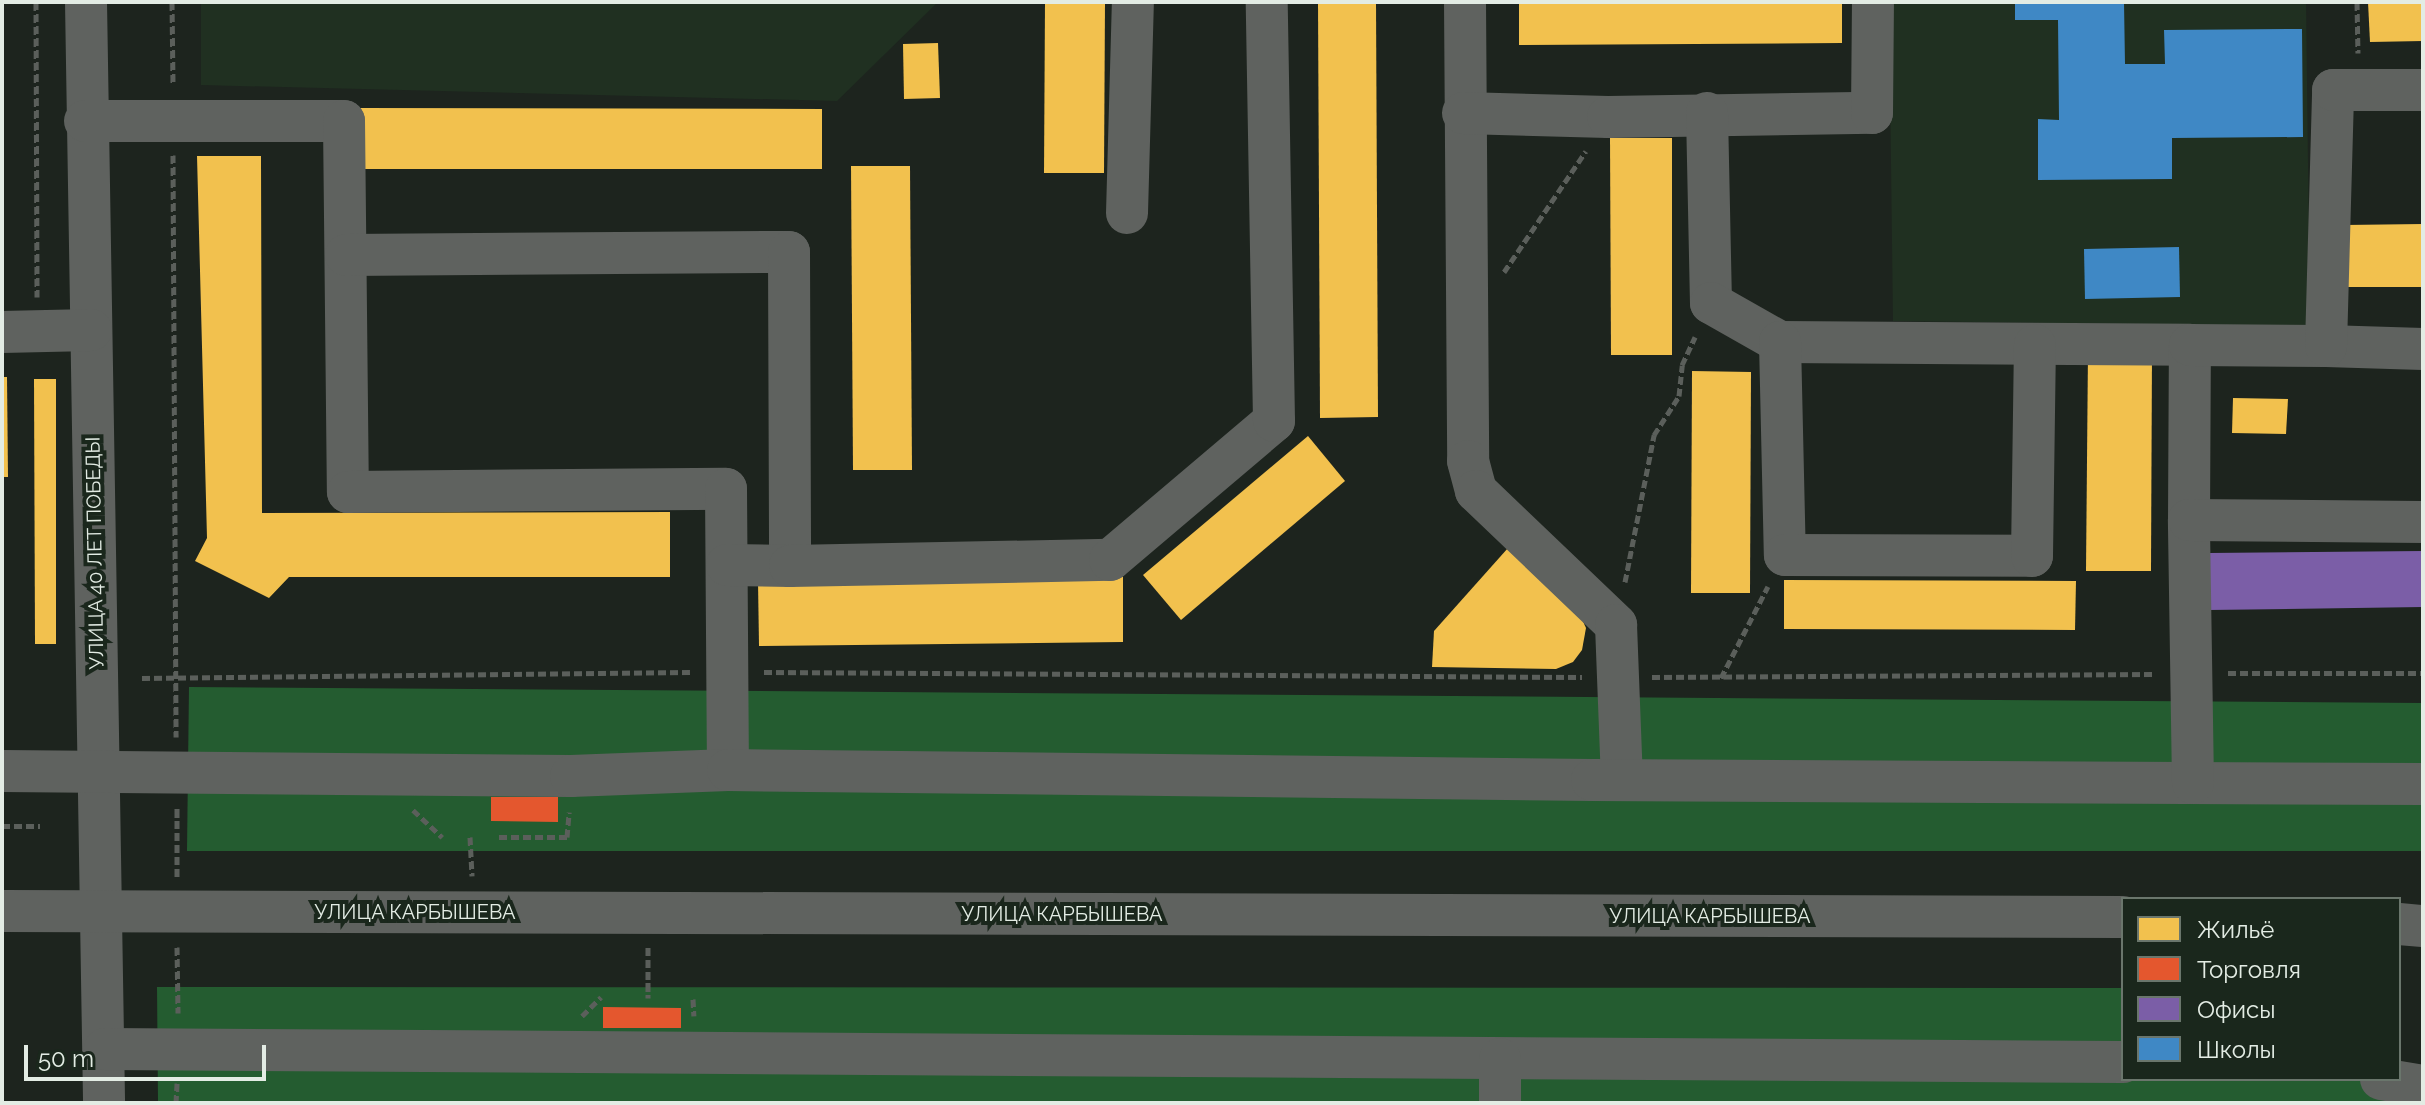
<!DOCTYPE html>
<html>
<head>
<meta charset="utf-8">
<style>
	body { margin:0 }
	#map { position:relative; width:2425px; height:1105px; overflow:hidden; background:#1d241e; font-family:Raleway,sans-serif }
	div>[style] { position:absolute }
	.built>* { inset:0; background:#203021 }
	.forest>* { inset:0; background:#245c30 }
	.homes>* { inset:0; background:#f2c14e }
	.shops>* { inset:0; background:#e4572e }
	.offices>* { inset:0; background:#7b5ea7 }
	.schools>* { inset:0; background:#3f88c5 }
	.path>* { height:5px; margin-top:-2.5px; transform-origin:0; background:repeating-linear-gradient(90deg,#5b5f5b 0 8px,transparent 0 12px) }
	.minor>* { height:42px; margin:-21px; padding:0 21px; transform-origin:21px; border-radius:21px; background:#5f625f }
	span { translate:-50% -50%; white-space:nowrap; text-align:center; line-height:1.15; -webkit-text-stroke:8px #1a271c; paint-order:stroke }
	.street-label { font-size:20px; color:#e3ece4 }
	.frame { position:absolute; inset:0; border:4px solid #e3ece4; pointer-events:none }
	.legend { position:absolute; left:2121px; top:897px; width:280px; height:184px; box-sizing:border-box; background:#1a271c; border:2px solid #6a766c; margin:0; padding:10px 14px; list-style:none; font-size:24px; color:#e3ece4 }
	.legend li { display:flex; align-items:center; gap:16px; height:40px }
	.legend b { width:40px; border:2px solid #6a766c }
	.scale { position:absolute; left:24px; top:1045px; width:242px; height:36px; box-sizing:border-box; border:4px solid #e3ece4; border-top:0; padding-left:10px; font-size:24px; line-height:28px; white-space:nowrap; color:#e3ece4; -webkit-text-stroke:6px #1a271c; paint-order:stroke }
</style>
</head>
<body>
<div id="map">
	<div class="built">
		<div style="clip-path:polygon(201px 2px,938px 2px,837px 101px,201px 85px)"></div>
		<div style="clip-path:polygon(1889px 2px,2306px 2px,2310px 326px,1893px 321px)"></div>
	</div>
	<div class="forest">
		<div style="clip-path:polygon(189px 687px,2423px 703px,2423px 851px,187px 851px)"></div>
		<div style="clip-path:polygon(157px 987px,2123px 988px,2123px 1079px,2399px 1079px,2394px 1103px,158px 1103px)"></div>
	</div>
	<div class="homes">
		<div style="clip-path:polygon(1045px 2px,1105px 2px,1104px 173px,1044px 173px)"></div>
		<div style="clip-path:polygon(1318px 2px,1376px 2px,1378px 417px,1320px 418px)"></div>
		<div style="clip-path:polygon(1519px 2px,1842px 2px,1842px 43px,1519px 45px)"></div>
		<div style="clip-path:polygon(2368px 2px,2423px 2px,2423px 41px,2370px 42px)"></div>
		<div style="clip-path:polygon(938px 43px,940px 98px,904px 99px,903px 44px)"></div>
		<div style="clip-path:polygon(360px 108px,822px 109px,822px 169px,359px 169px)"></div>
		<div style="clip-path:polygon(1610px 138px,1672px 138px,1672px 355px,1611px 355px)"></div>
		<div style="clip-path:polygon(197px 156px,261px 156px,262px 513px,670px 512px,670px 577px,289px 577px,269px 598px,195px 561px,207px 538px)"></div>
		<div style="clip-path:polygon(851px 166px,910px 166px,912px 470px,853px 470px)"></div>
		<div style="clip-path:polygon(2423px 224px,2423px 287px,2345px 287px,2344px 225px)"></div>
		<div style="clip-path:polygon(2088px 350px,2152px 351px,2151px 571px,2086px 571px)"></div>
		<div style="clip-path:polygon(1692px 371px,1751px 372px,1750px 593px,1691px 593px)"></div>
		<div style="clip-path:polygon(2px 377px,7px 377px,8px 477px,2px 477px)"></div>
		<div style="clip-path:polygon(34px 379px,56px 379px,56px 644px,35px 644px)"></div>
		<div style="clip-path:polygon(2233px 398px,2288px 399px,2286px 434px,2232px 433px)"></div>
		<div style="clip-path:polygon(1308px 436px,1345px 481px,1181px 620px,1143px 575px)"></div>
		<div style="clip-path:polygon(1508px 548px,1577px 608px,1586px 628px,1582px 650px,1573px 662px,1556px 669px,1432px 667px,1434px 631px)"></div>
		<div style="clip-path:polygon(1123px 577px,1123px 642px,759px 646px,758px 581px)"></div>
		<div style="clip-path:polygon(1784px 580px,2076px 581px,2075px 630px,1784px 629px)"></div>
	</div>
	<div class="shops">
		<div style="clip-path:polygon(491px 797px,558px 797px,558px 822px,491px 821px)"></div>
		<div style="clip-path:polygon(603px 1007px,681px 1008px,681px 1028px,603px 1028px)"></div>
	</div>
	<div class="offices">
		<div style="clip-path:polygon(2423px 551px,2423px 607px,2209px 610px,2209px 553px)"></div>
	</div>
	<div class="schools">
		<div style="clip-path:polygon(2015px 2px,2124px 2px,2125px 64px,2165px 64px,2164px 30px,2302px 29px,2303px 137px,2172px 138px,2172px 179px,2038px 180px,2038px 119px,2059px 120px,2058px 20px,2015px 20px)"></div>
		<div style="clip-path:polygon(2179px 247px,2180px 297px,2085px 299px,2084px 249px)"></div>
	</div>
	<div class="path">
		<div style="left:36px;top:2px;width:295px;rotate:89.8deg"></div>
		<div style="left:172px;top:2px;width:83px;rotate:89.3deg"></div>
		<div style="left:2357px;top:2px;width:51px;rotate:88.9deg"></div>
		<div style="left:173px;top:155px;width:582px;rotate:89.7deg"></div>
		<div style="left:1504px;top:272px;width:146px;rotate:-55.9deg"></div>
		<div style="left:1625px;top:582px;width:150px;rotate:-78.8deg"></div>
		<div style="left:1654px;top:435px;width:46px;rotate:-57.3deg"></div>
		<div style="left:1679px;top:396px;width:31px;rotate:-84deg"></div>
		<div style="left:1682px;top:365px;width:31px;rotate:-65deg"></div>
		<div style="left:764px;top:672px;width:818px;rotate:0.35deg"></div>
		<div style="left:2228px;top:673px;width:195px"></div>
		<div style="left:1652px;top:677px;width:502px;rotate:-0.34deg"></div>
		<div style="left:142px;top:678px;width:548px;rotate:-0.63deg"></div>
		<div style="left:1721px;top:678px;width:103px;rotate:-62.9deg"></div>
		<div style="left:413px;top:810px;width:40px;rotate:43deg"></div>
		<div style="left:2px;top:826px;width:38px"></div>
		<div style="left:470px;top:837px;width:39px;rotate:87deg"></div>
		<div style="left:499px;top:837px;width:68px"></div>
		<div style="left:567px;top:837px;width:25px;rotate:-85deg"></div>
		<div style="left:177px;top:877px;width:70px;rotate:-90deg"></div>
		<div style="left:177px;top:947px;width:66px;rotate:89.1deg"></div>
		<div style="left:648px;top:947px;width:51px;rotate:90deg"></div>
		<div style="left:693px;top:999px;width:17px;rotate:87deg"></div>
		<div style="left:582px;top:1016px;width:27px;rotate:-45deg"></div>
		<div style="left:176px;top:1103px;width:20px;rotate:-87deg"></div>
	</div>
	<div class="minor">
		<div style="left:86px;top:2px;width:1101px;rotate:89.06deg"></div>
		<div style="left:1465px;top:2px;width:459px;rotate:89.6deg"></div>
		<div style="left:1468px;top:461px;width:31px;rotate:75deg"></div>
		<div style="left:1476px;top:491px;width:194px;rotate:43.7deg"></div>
		<div style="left:1616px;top:625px;width:155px;rotate:87.8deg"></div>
		<div style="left:1463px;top:113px;width:145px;rotate:1.6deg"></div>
		<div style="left:1608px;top:117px;width:264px;rotate:-0.9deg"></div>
		<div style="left:1872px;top:113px;width:111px;rotate:-89.5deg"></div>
		<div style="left:1707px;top:113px;width:190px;rotate:88.8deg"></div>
		<div style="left:1711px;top:303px;width:79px;rotate:29.5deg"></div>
		<div style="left:1780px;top:342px;width:410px;rotate:0.4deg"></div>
		<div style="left:85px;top:121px;width:259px"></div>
		<div style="left:344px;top:121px;width:371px;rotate:89.4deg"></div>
		<div style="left:348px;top:492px;width:378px;rotate:-0.5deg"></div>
		<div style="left:726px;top:489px;width:281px;rotate:89.6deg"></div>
		<div style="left:1127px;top:213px;width:211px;rotate:-88.4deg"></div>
		<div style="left:346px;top:255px;width:443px;rotate:-0.4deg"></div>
		<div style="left:789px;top:252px;width:314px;rotate:89.8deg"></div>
		<div style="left:790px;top:566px;width:63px;rotate:-179.1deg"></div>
		<div style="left:2px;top:332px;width:89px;rotate:-1.3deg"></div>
		<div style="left:1780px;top:342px;width:213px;rotate:88.7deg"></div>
		<div style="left:1785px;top:555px;width:247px;rotate:0.2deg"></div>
		<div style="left:2032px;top:556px;width:211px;rotate:-89.2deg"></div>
		<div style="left:2326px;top:346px;width:97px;rotate:1.8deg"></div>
		<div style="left:2189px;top:520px;width:175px;rotate:-89.7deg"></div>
		<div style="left:2190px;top:345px;width:136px;rotate:0.4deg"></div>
		<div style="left:2326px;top:346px;width:256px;rotate:-88.4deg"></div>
		<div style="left:2333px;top:90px;width:90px"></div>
		<div style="left:790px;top:566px;width:320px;rotate:-1.1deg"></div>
		<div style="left:1110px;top:560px;width:215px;rotate:-40.3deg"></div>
		<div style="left:1274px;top:421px;width:419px;rotate:-91deg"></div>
		<div style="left:2px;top:771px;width:569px;rotate:0.5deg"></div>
		<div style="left:571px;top:776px;width:157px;rotate:-2.2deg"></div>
		<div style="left:728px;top:770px;width:864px;rotate:0.66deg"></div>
		<div style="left:1592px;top:780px;width:831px;rotate:0.28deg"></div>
		<div style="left:2193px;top:783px;width:263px;rotate:-90.9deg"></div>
		<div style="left:2189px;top:520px;width:234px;rotate:0.5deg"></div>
		<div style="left:2px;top:911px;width:2121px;rotate:0.16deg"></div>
		<div style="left:2399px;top:924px;width:24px;rotate:5deg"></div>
		<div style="left:105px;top:1049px;width:2018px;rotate:0.37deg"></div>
		<div style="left:2381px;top:1079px;width:43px;rotate:9.5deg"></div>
		<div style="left:1500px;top:1103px;width:44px;rotate:-90deg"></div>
	</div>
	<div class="street-label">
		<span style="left:95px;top:553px;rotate:-91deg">УЛИЦА 40 ЛЕТ ПОБЕДЫ</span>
		<span style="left:415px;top:912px">УЛИЦА КАРБЫШЕВА</span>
		<span style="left:1062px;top:914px">УЛИЦА КАРБЫШЕВА</span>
		<span style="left:1710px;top:916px">УЛИЦА КАРБЫШЕВА</span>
	</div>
	<div class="frame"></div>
	<ul class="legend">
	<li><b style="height:22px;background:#f2c14e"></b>Жильё</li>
	<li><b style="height:22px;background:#e4572e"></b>Торговля</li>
	<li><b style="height:22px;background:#7b5ea7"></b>Офисы</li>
	<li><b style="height:22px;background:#3f88c5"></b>Школы</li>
	</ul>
	<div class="scale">50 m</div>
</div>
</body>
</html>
